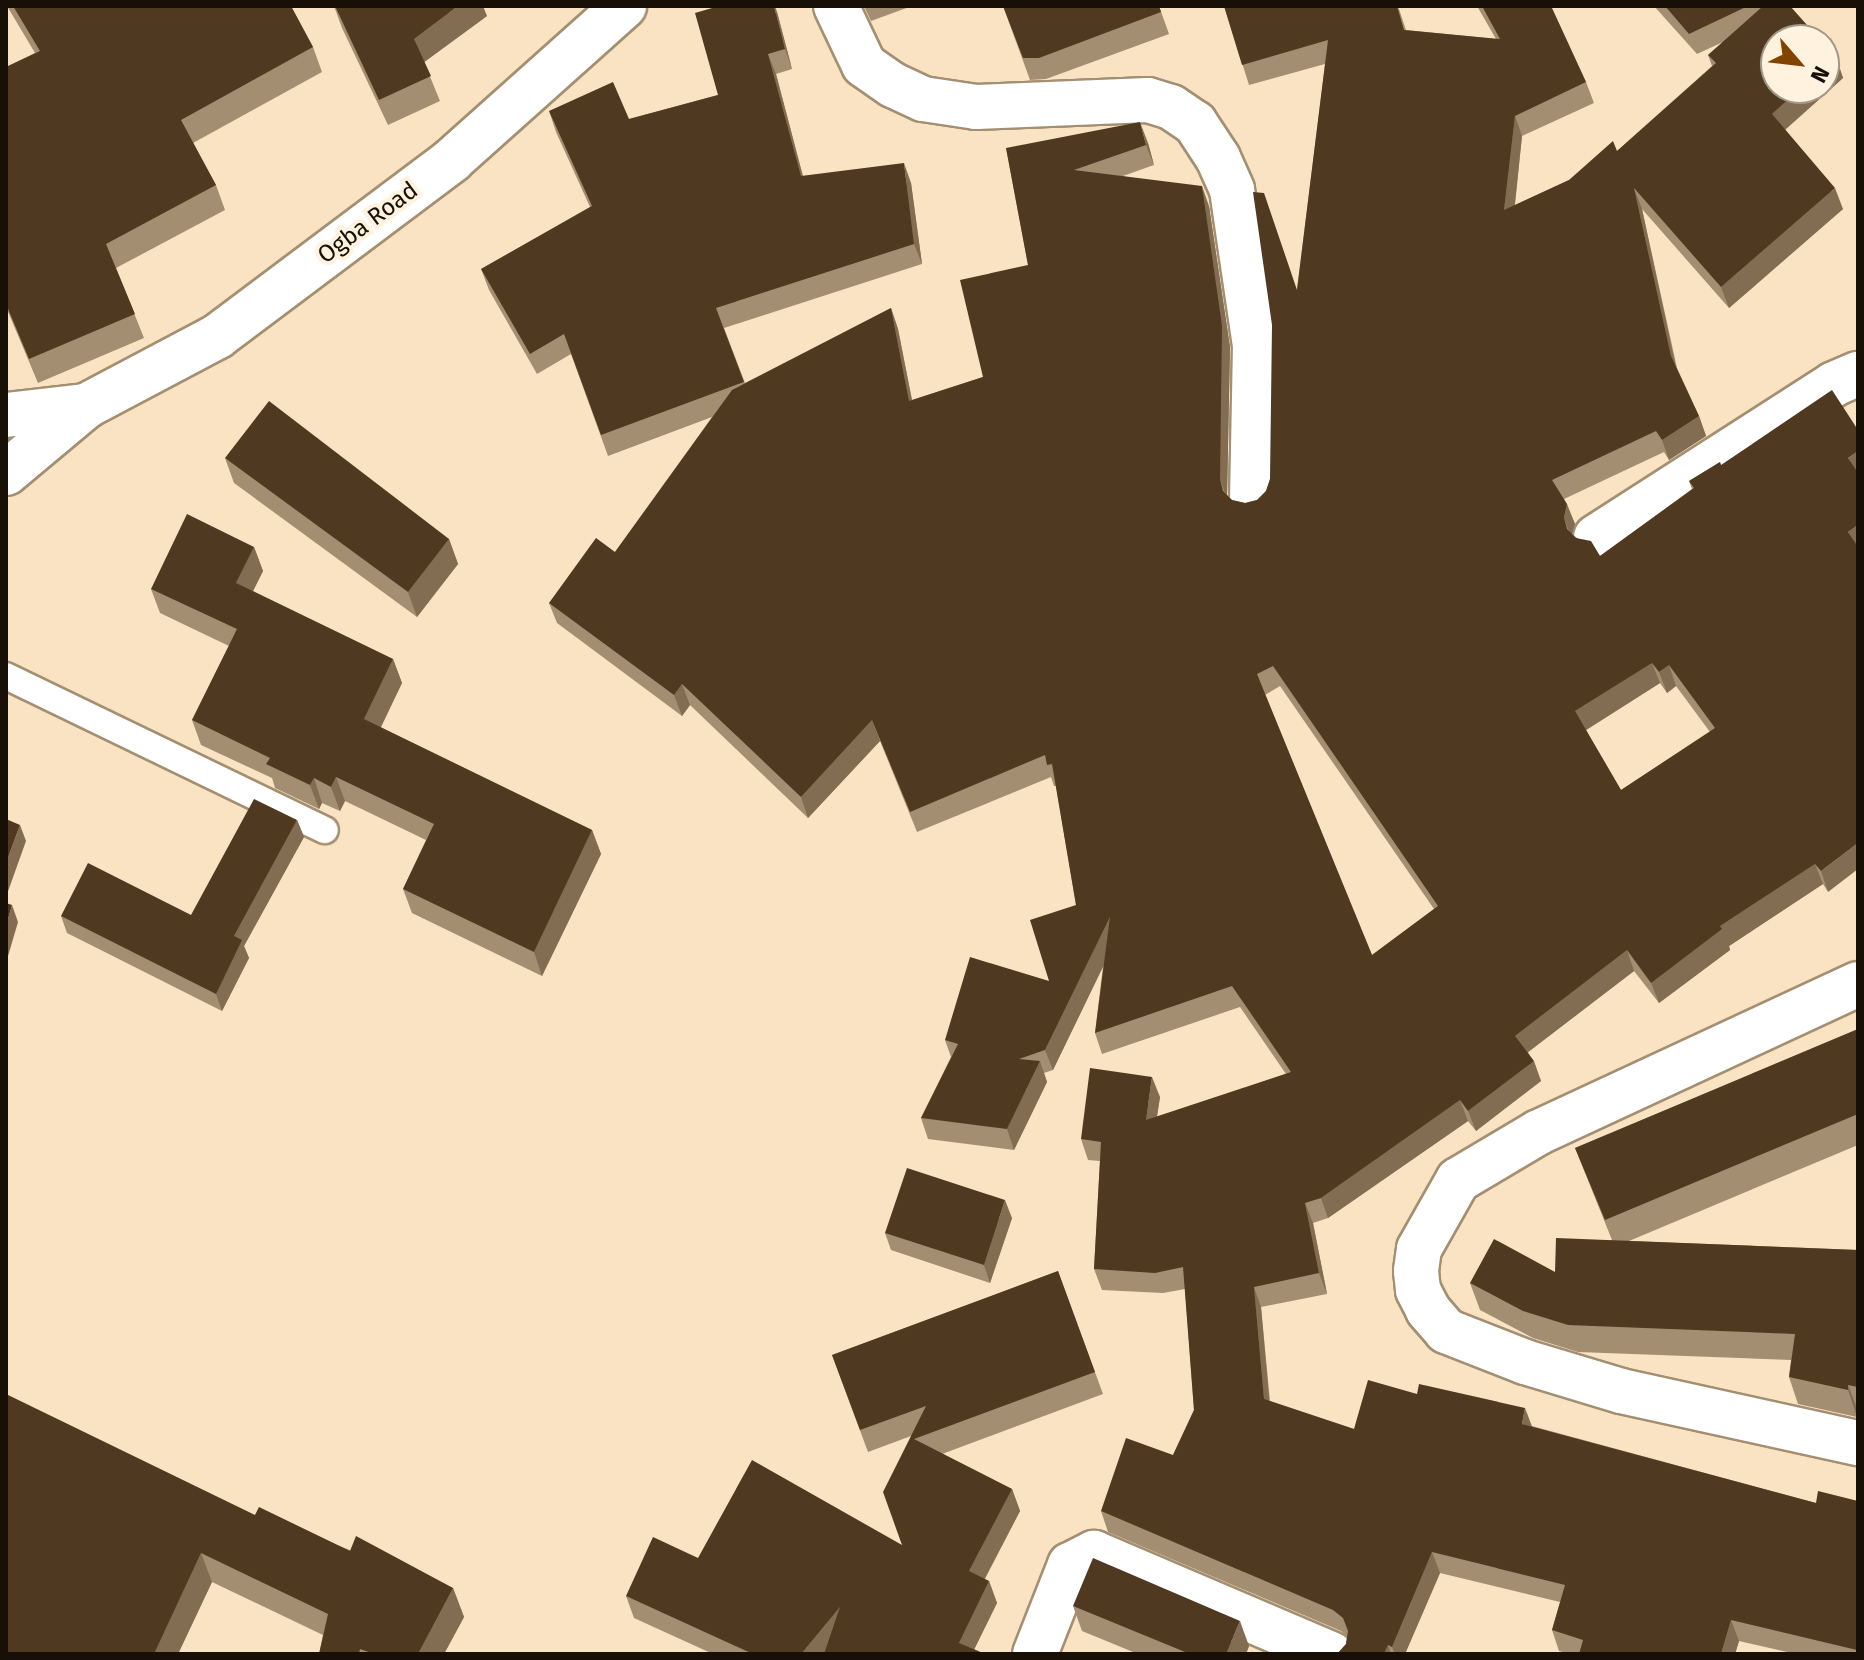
<!DOCTYPE html>
<html>
<head>
<meta charset="utf-8">
<style>
	body { margin:0 }
	#map { position:relative; width:1864px; height:1660px; overflow:hidden; background:#f9e3c3; font-family:"Fira Sans",sans-serif }
	div>[style] { position:absolute }
	.roads { filter:drop-shadow(2px 0 #a38f71) drop-shadow(-2px 0 #a38f71) drop-shadow(0 2px #a38f71) drop-shadow(0 -2px #a38f71) }
	.service>* { height:26px; margin:-13px; padding:0 13px; transform-origin:13px; border-radius:13px; background:#fff }
	.minor>* { height:44px; margin:-22px; padding:0 22px; transform-origin:22px; border-radius:22px; background:#fff }
	.secondary>* { height:44px; margin:-22px; padding:0 22px; transform-origin:22px; border-radius:22px; background:#fff }
	.wall>* { inset:0; background:#a48e72 }
	.shaded-wall>* { inset:0; background:#826c52 }
	.building>* { inset:0; background:#4f3921 }
	span { translate:-50% -50%; white-space:nowrap; text-align:center; line-height:1.15; -webkit-text-stroke:8px #fff2de; paint-order:stroke }
	.street-label { font-size:24px; color:#181006 }
	.frame { position:absolute; inset:0; border:8px solid #181006; pointer-events:none }
	.north { position:absolute; left:1760px; top:24px; width:80px; height:80px; box-sizing:border-box; background:#fff2de; border:2px solid #a39888; border-radius:50%; rotate:118deg; font-size:22px; font-weight:700; line-height:32px; text-align:center; color:#181006 }
	.north::after { content:''; display:block; margin:auto; width:28px; height:36px; background:#814400; clip-path:polygon(50% 0,100% 100%,50% 72%,0 100%) }
</style>
</head>
<body>
<div id="map">
	<div class="roads">
		<div class="service">
			<div style="left:6px;top:676px;width:354px;rotate:25.8deg"></div>
		</div>
		<div class="minor">
			<div style="left:836px;top:6px;width:65px;rotate:64.6deg"></div>
			<div style="left:864px;top:65px;width:35px;rotate:35deg"></div>
			<div style="left:893px;top:85px;width:33px;rotate:25deg"></div>
			<div style="left:923px;top:99px;width:54px;rotate:8.6deg"></div>
			<div style="left:976px;top:107px;width:172px;rotate:-2.3deg"></div>
			<div style="left:1148px;top:100px;width:24px;rotate:17deg"></div>
			<div style="left:1171px;top:107px;width:29px;rotate:34deg"></div>
			<div style="left:1195px;top:123px;width:42px;rotate:56.7deg"></div>
			<div style="left:1218px;top:158px;width:35px;rotate:66deg"></div>
			<div style="left:1232px;top:190px;width:157px;rotate:81.6deg"></div>
			<div style="left:1255px;top:345px;width:154px;rotate:91.1deg"></div>
			<div style="left:1596px;top:537px;width:283px;rotate:-32.7deg"></div>
			<div style="left:1834px;top:384px;width:26px;rotate:-23deg"></div>
			<div style="left:1858px;top:984px;width:352px;rotate:155.1deg"></div>
			<div style="left:1539px;top:1132px;width:94px;rotate:149.3deg"></div>
			<div style="left:1458px;top:1180px;width:79px;rotate:119.5deg"></div>
			<div style="left:1419px;top:1249px;width:22px;rotate:98deg"></div>
			<div style="left:1416px;top:1271px;width:19px;rotate:84deg"></div>
			<div style="left:1418px;top:1290px;width:22px;rotate:63deg"></div>
			<div style="left:1428px;top:1310px;width:28px;rotate:49deg"></div>
			<div style="left:1446px;top:1331px;width:85px;rotate:21.4deg"></div>
			<div style="left:1525px;top:1362px;width:100px;rotate:16.8deg"></div>
			<div style="left:1621px;top:1391px;width:243px;rotate:12.4deg"></div>
			<div style="left:1035px;top:1654px;width:96px;rotate:-68.5deg"></div>
			<div style="left:1070px;top:1565px;width:27px;rotate:-27deg"></div>
			<div style="left:1094px;top:1553px;width:258px;rotate:23.1deg"></div>
		</div>
		<div class="secondary">
			<div style="left:6px;top:415px;width:81px;rotate:-6.4deg"></div>
			<div style="left:6px;top:473px;width:104px;rotate:-39.9deg"></div>
			<div style="left:86px;top:406px;width:149px;rotate:-27.9deg"></div>
			<div style="left:218px;top:336px;width:293px;rotate:-36.9deg"></div>
			<div style="left:452px;top:160px;width:231px;rotate:-41.8deg"></div>
		</div>
	</div>
	<div class="wall">
		<div style="clip-path:polygon(7px 6px,291px 6px,313px 47px,322px 72px,193px 143px,216px 185px,225px 210px,116px 268px,144px 338px,38px 383px,6px 307px,6px 67px,35px 53px)"></div>
		<div style="clip-path:polygon(334px 6px,487px 16px,424px 62px,440px 101px,388px 125px,342px 28px)"></div>
		<div style="clip-path:polygon(864px 6px,912px 6px,871px 21px)"></div>
		<div style="clip-path:polygon(1003px 6px,1159px 6px,1169px 34px,1046px 79px,1030px 80px)"></div>
		<div style="clip-path:polygon(evenodd,1224px 6px,1398px 6px,1406px 30px,1496px 39px,1477px 6px,1551px 6px,1586px 82px,1594px 103px,1522px 136px,1515px 205px,1569px 180px,1617px 151px,1712px 66px,1708px 55px,1723px 42px,1697px 54px,1654px 6px,1790px 6px,1836px 57px,1843px 78px,1785px 130px,1843px 209px,1729px 308px,1642px 209px,1677px 368px,1699px 416px,1706px 436px,1669px 460px,1664px 452px,1564px 499px,1575px 524px,1572px 534px,1600px 556px,1692px 489px,1689px 481px,1720px 462px,1828px 892px,1823px 884px,1729px 946px,1730px 950px,1659px 1003px,1634px 971px,1528px 1052px,1541px 1081px,1476px 1131px,1468px 1121px,1328px 1218px,1313px 1223px,1327px 1294px,1261px 1307px,1270px 1401px,1354px 1429px,1532px 1426px,1816px 1503px,1858px 1501px,1858px 1654px,1796px 1654px,1739px 1641px,1735px 1654px,1570px 1654px,1559px 1651px,1552px 1630px,1560px 1602px,1440px 1573px,1405px 1654px,1337px 1654px,1346px 1644px,1347px 1636px,1341px 1631px,1108px 1532px,1101px 1511px,1173px 1455px,1194px 1410px,1185px 1289px,1163px 1293px,1102px 1290px,1094px 1269px,1100px 1161px,1088px 1160px,1081px 1139px,1160px 1097px,1157px 1117px,1286px 1074px,1240px 1007px,1102px 1054px,1095px 1033px,1103px 966px,1053px 1070px,1044px 1073px,1047px 1082px,1014px 1150px,928px 1139px,921px 1118px,951px 1057px,945px 1040px,1049px 981px,1076px 905px,1056px 786px,1054px 786px,1051px 777px,917px 832px,880px 741px,808px 818px,690px 705px,682px 716px,557px 623px,549px 603px,615px 552px,712px 417px,608px 456px,571px 354px,537px 374px,489px 290px,481px 269px,590px 207px,556px 132px,549px 111px,629px 119px,718px 95px,777px 12px,792px 69px,776px 74px,803px 176px,911px 183px,922px 264px,724px 328px,745px 383px,891px 308px,898px 329px,912px 400px,983px 377px,1028px 265px,1006px 148px,1148px 143px,1154px 165px,1123px 176px,1209px 206px,1230px 347px,1227px 495px,1232px 500px,1245px 503px,1257px 500px,1266px 491px,1270px 479px,1297px 289px,1325px 64px,1249px 85px,1224px 6px,1660px 683px,1667px 693px,1676px 686px,1710px 732px,1621px 790px,1586px 730px,1660px 683px,1224px 6px,1280px 686px,1434px 909px,1372px 955px,1265px 695px,1280px 686px)"></div>
		<div style="clip-path:polygon(225px 458px,449px 539px,458px 564px,417px 617px,234px 483px)"></div>
		<div style="clip-path:polygon(254px 547px,263px 571px,253px 591px,393px 659px,402px 683px,380px 727px,592px 830px,601px 854px,542px 976px,412px 913px,403px 889px,426px 840px,345px 801px,340px 811px,322px 803px,319px 809px,275px 788px,272px 778px,201px 745px,192px 720px,229px 646px,160px 613px,151px 589px)"></div>
		<div style="clip-path:polygon(297px 820px,304px 837px,244px 946px,249px 958px,222px 1011px,67px 933px,61px 916px,191px 915px)"></div>
		<div style="clip-path:polygon(1858px 1029px,1858px 1145px,1629px 1241px,1858px 1250px,1857px 1417px,1798px 1404px,1789px 1377px,1791px 1360px,1578px 1352px,1533px 1338px,1480px 1310px,1470px 1283px,1555px 1272px,1612px 1240px,1575px 1148px)"></div>
		<div style="clip-path:polygon(1012px 1218px,990px 1283px,891px 1250px,885px 1233px)"></div>
		<div style="clip-path:polygon(1058px 1271px,1103px 1394px,942px 1454px,1012px 1489px,1020px 1511px,985px 1579px,989px 1581px,997px 1603px,974px 1649px,985px 1654px,713px 1654px,634px 1618px,626px 1596px,698px 1558px,902px 1545px,911px 1436px,868px 1452px,832px 1355px)"></div>
		<div style="clip-path:polygon(255px 1515px,453px 1588px,464px 1617px,444px 1654px,319px 1654px,323px 1635px,212px 1582px,178px 1654px,6px 1654px)"></div>
		<div style="clip-path:polygon(1073px 1606px,1249px 1646px,1246px 1654px,1138px 1654px,1082px 1631px)"></div>
	</div>
	<div class="shaded-wall">
		<div style="clip-path:polygon(458px 6px,483px 6px,487px 16px,423px 63px,414px 39px)"></div>
		<div style="clip-path:polygon(774px 6px,775px 6px,777px 12px,792px 69px,785px 49px)"></div>
		<div style="clip-path:polygon(768px 54px,776px 74px,808px 196px,801px 176px)"></div>
		<div style="clip-path:polygon(1836px 57px,1843px 78px,1779px 135px,1772px 114px,1801px 88px,1824px 88px,1824px 68px)"></div>
		<div style="clip-path:polygon(1515px 116px,1522px 136px,1512px 230px,1504px 210px)"></div>
		<div style="clip-path:polygon(1140px 122px,1148px 143px,1154px 165px,1146px 145px)"></div>
		<div style="clip-path:polygon(904px 163px,911px 183px,922px 264px,914px 244px)"></div>
		<div style="clip-path:polygon(1202px 186px,1209px 206px,1230px 347px,1227px 499px,1220px 479px)"></div>
		<div style="clip-path:polygon(1634px 188px,1642px 209px,1678px 377px,1671px 356px)"></div>
		<div style="clip-path:polygon(1835px 188px,1843px 209px,1729px 308px,1721px 287px)"></div>
		<div style="clip-path:polygon(891px 308px,898px 329px,916px 421px,909px 401px)"></div>
		<div style="clip-path:polygon(1699px 416px,1706px 436px,1669px 460px,1662px 440px)"></div>
		<div style="clip-path:polygon(1858px 451px,1858px 477px,1848px 458px)"></div>
		<div style="clip-path:polygon(1567px 504px,1575px 524px,1571px 537px,1575px 550px,1564px 517px)"></div>
		<div style="clip-path:polygon(1858px 525px,1858px 551px,1848px 532px)"></div>
		<div style="clip-path:polygon(449px 539px,458px 564px,417px 617px,408px 592px)"></div>
		<div style="clip-path:polygon(254px 547px,263px 571px,245px 607px,236px 583px)"></div>
		<div style="clip-path:polygon(393px 659px,402px 683px,373px 744px,364px 719px)"></div>
		<div style="clip-path:polygon(1652px 663px,1660px 683px,1583px 732px,1575px 711px)"></div>
		<div style="clip-path:polygon(1669px 665px,1676px 686px,1667px 693px,1659px 672px)"></div>
		<div style="clip-path:polygon(682px 684px,690px 705px,682px 716px,674px 695px)"></div>
		<div style="clip-path:polygon(872px 720px,880px 741px,808px 818px,801px 797px)"></div>
		<div style="clip-path:polygon(336px 777px,345px 801px,340px 811px,331px 787px)"></div>
		<div style="clip-path:polygon(314px 778px,322px 803px,319px 809px,310px 785px)"></div>
		<div style="clip-path:polygon(297px 820px,304px 837px,244px 946px,249px 958px,222px 1011px,216px 994px,234px 936px)"></div>
		<div style="clip-path:polygon(20px 825px,26px 841px,6px 897px,6px 863px)"></div>
		<div style="clip-path:polygon(592px 830px,601px 854px,542px 976px,534px 952px)"></div>
		<div style="clip-path:polygon(1858px 843px,1858px 869px,1828px 892px,1821px 871px)"></div>
		<div style="clip-path:polygon(1815px 864px,1823px 884px,1729px 946px,1730px 950px,1659px 1003px,1651px 983px,1720px 926px)"></div>
		<div style="clip-path:polygon(12px 905px,18px 922px,6px 963px,6px 926px)"></div>
		<div style="clip-path:polygon(1110px 917px,1117px 938px,1053px 1070px,1045px 1050px)"></div>
		<div style="clip-path:polygon(1627px 950px,1634px 971px,1523px 1056px,1515px 1036px)"></div>
		<div style="clip-path:polygon(1040px 1061px,1047px 1082px,1014px 1150px,1007px 1129px)"></div>
		<div style="clip-path:polygon(1534px 1061px,1541px 1081px,1476px 1131px,1468px 1111px)"></div>
		<div style="clip-path:polygon(1152px 1077px,1160px 1097px,1153px 1141px,1146px 1120px)"></div>
		<div style="clip-path:polygon(1460px 1100px,1468px 1121px,1328px 1218px,1321px 1198px)"></div>
		<div style="clip-path:polygon(1005px 1200px,1012px 1218px,990px 1283px,984px 1265px)"></div>
		<div style="clip-path:polygon(1305px 1203px,1313px 1223px,1327px 1294px,1319px 1273px)"></div>
		<div style="clip-path:polygon(1254px 1287px,1261px 1307px,1271px 1420px,1264px 1399px)"></div>
		<div style="clip-path:polygon(1848px 1385px,1858px 1411px,1857px 1417px,1848px 1390px)"></div>
		<div style="clip-path:polygon(1525px 1408px,1533px 1429px,1522px 1424px)"></div>
		<div style="clip-path:polygon(1012px 1489px,1020px 1511px,977px 1593px,969px 1571px)"></div>
		<div style="clip-path:polygon(1432px 1552px,1440px 1573px,1405px 1654px,1395px 1654px,1392px 1647px)"></div>
		<div style="clip-path:polygon(201px 1553px,212px 1582px,178px 1654px,156px 1654px,155px 1652px)"></div>
		<div style="clip-path:polygon(989px 1581px,997px 1603px,972px 1654px,959px 1643px)"></div>
		<div style="clip-path:polygon(453px 1588px,464px 1617px,444px 1654px,418px 1654px)"></div>
		<div style="clip-path:polygon(840px 1607px,827px 1654px,801px 1654px)"></div>
		<div style="clip-path:polygon(1731px 1620px,1739px 1641px,1735px 1654px,1721px 1654px)"></div>
		<div style="clip-path:polygon(1240px 1621px,1249px 1646px,1246px 1654px,1226px 1654px)"></div>
		<div style="clip-path:polygon(1388px 1645px,1391px 1654px,1384px 1654px)"></div>
	</div>
	<div class="building">
		<div style="clip-path:polygon(13px 6px,291px 6px,313px 47px,181px 120px,216px 185px,106px 244px,135px 314px,29px 359px,6px 304px,6px 67px,40px 51px)"></div>
		<div style="clip-path:polygon(335px 6px,458px 6px,414px 39px,431px 76px,379px 100px)"></div>
		<div style="clip-path:polygon(719px 6px,774px 6px,785px 49px,768px 54px,801px 176px,904px 163px,914px 244px,716px 308px,744px 382px,601px 435px,564px 334px,530px 354px,481px 269px,592px 206px,549px 111px,613px 82px,629px 119px,718px 95px,695px 13px)"></div>
		<div style="clip-path:polygon(1003px 6px,1159px 6px,1161px 12px,1039px 58px,1023px 58px)"></div>
		<div style="clip-path:polygon(evenodd,1224px 6px,1397px 6px,1404px 30px,1500px 39px,1482px 6px,1551px 6px,1586px 82px,1515px 116px,1504px 210px,1569px 180px,1613px 141px,1617px 151px,1716px 63px,1708px 55px,1763px 6px,1790px 6px,1820px 40px,1776px 40px,1776px 88px,1801px 88px,1772px 114px,1835px 188px,1721px 287px,1634px 188px,1671px 356px,1699px 416px,1662px 440px,1656px 431px,1552px 480px,1567px 504px,1564px 517px,1567px 529px,1576px 538px,1591px 541px,1600px 556px,1694px 488px,1689px 481px,1720px 462px,1721px 465px,1832px 390px,1858px 430px,1858px 451px,1848px 458px,1858px 473px,1858px 525px,1848px 532px,1858px 547px,1858px 843px,1821px 871px,1815px 864px,1720px 926px,1722px 929px,1651px 983px,1627px 950px,1515px 1036px,1534px 1061px,1468px 1111px,1460px 1100px,1321px 1198px,1305px 1203px,1319px 1273px,1254px 1287px,1264px 1399px,1354px 1429px,1368px 1380px,1417px 1394px,1419px 1384px,1525px 1408px,1522px 1424px,1816px 1503px,1818px 1491px,1858px 1501px,1857px 1650px,1731px 1620px,1721px 1654px,1579px 1654px,1583px 1640px,1552px 1630px,1565px 1585px,1432px 1552px,1392px 1647px,1388px 1645px,1384px 1654px,1337px 1654px,1346px 1644px,1348px 1631px,1343px 1618px,1333px 1610px,1101px 1511px,1126px 1438px,1173px 1455px,1194px 1410px,1183px 1267px,1155px 1273px,1094px 1269px,1101px 1142px,1081px 1139px,1090px 1068px,1152px 1077px,1146px 1120px,1291px 1072px,1232px 986px,1095px 1033px,1110px 917px,1045px 1050px,1019px 1059px,1040px 1061px,1007px 1129px,921px 1118px,958px 1044px,945px 1040px,970px 957px,1049px 981px,1030px 920px,1076px 905px,1052px 764px,1047px 765px,1045px 755px,910px 812px,872px 720px,801px 797px,682px 684px,674px 695px,549px 603px,596px 538px,615px 552px,732px 390px,891px 308px,909px 401px,983px 377px,960px 280px,1028px 265px,1006px 148px,1140px 122px,1146px 145px,1074px 170px,1202px 186px,1222px 326px,1220px 479px,1223px 491px,1232px 500px,1245px 503px,1257px 500px,1266px 491px,1270px 479px,1272px 325px,1253px 192px,1264px 193px,1297px 290px,1328px 40px,1242px 65px,1224px 6px,1652px 663px,1659px 672px,1669px 665px,1715px 728px,1621px 790px,1575px 711px,1652px 663px,1224px 6px,1273px 666px,1438px 906px,1372px 955px,1257px 674px,1273px 666px)"></div>
		<div style="clip-path:polygon(1665px 6px,1748px 6px,1689px 34px)"></div>
		<div style="clip-path:polygon(1824px 44px,1836px 57px,1824px 68px)"></div>
		<div style="clip-path:polygon(269px 401px,449px 539px,408px 592px,225px 458px)"></div>
		<div style="clip-path:polygon(187px 514px,254px 547px,236px 583px,393px 659px,364px 719px,592px 830px,534px 952px,403px 889px,434px 824px,336px 777px,331px 787px,314px 778px,310px 785px,266px 764px,270px 758px,192px 720px,237px 629px,151px 589px)"></div>
		<div style="clip-path:polygon(254px 799px,297px 820px,234px 936px,242px 940px,216px 994px,61px 916px,88px 863px,191px 915px)"></div>
		<div style="clip-path:polygon(6px 819px,20px 825px,6px 863px)"></div>
		<div style="clip-path:polygon(6px 903px,12px 905px,6px 926px)"></div>
		<div style="clip-path:polygon(1858px 1029px,1858px 1114px,1605px 1220px,1575px 1148px)"></div>
		<div style="clip-path:polygon(907px 1168px,1005px 1200px,984px 1265px,885px 1233px)"></div>
		<div style="clip-path:polygon(1556px 1238px,1858px 1250px,1858px 1387px,1848px 1385px,1848px 1390px,1789px 1377px,1795px 1334px,1568px 1325px,1523px 1311px,1470px 1283px,1494px 1239px,1555px 1272px)"></div>
		<div style="clip-path:polygon(1058px 1271px,1095px 1372px,914px 1439px,1012px 1489px,969px 1571px,989px 1581px,959px 1643px,985px 1654px,824px 1654px,840px 1607px,801px 1654px,753px 1654px,626px 1596px,653px 1537px,698px 1558px,752px 1460px,902px 1545px,883px 1492px,926px 1406px,860px 1430px,832px 1355px)"></div>
		<div style="clip-path:polygon(6px 1394px,255px 1515px,259px 1507px,350px 1551px,356px 1536px,453px 1588px,418px 1654px,374px 1654px,360px 1649px,359px 1654px,319px 1654px,328px 1614px,201px 1553px,155px 1652px,160px 1654px,6px 1654px)"></div>
		<div style="clip-path:polygon(1093px 1558px,1240px 1621px,1226px 1654px,1190px 1654px,1073px 1606px)"></div>
	</div>
	<div class="street-label">
		<span style="left:368px;top:223px;rotate:-37deg">Ogba Road</span>
	</div>
	<div class="frame"></div>
	<div class="north">N</div>
</div>
</body>
</html>
